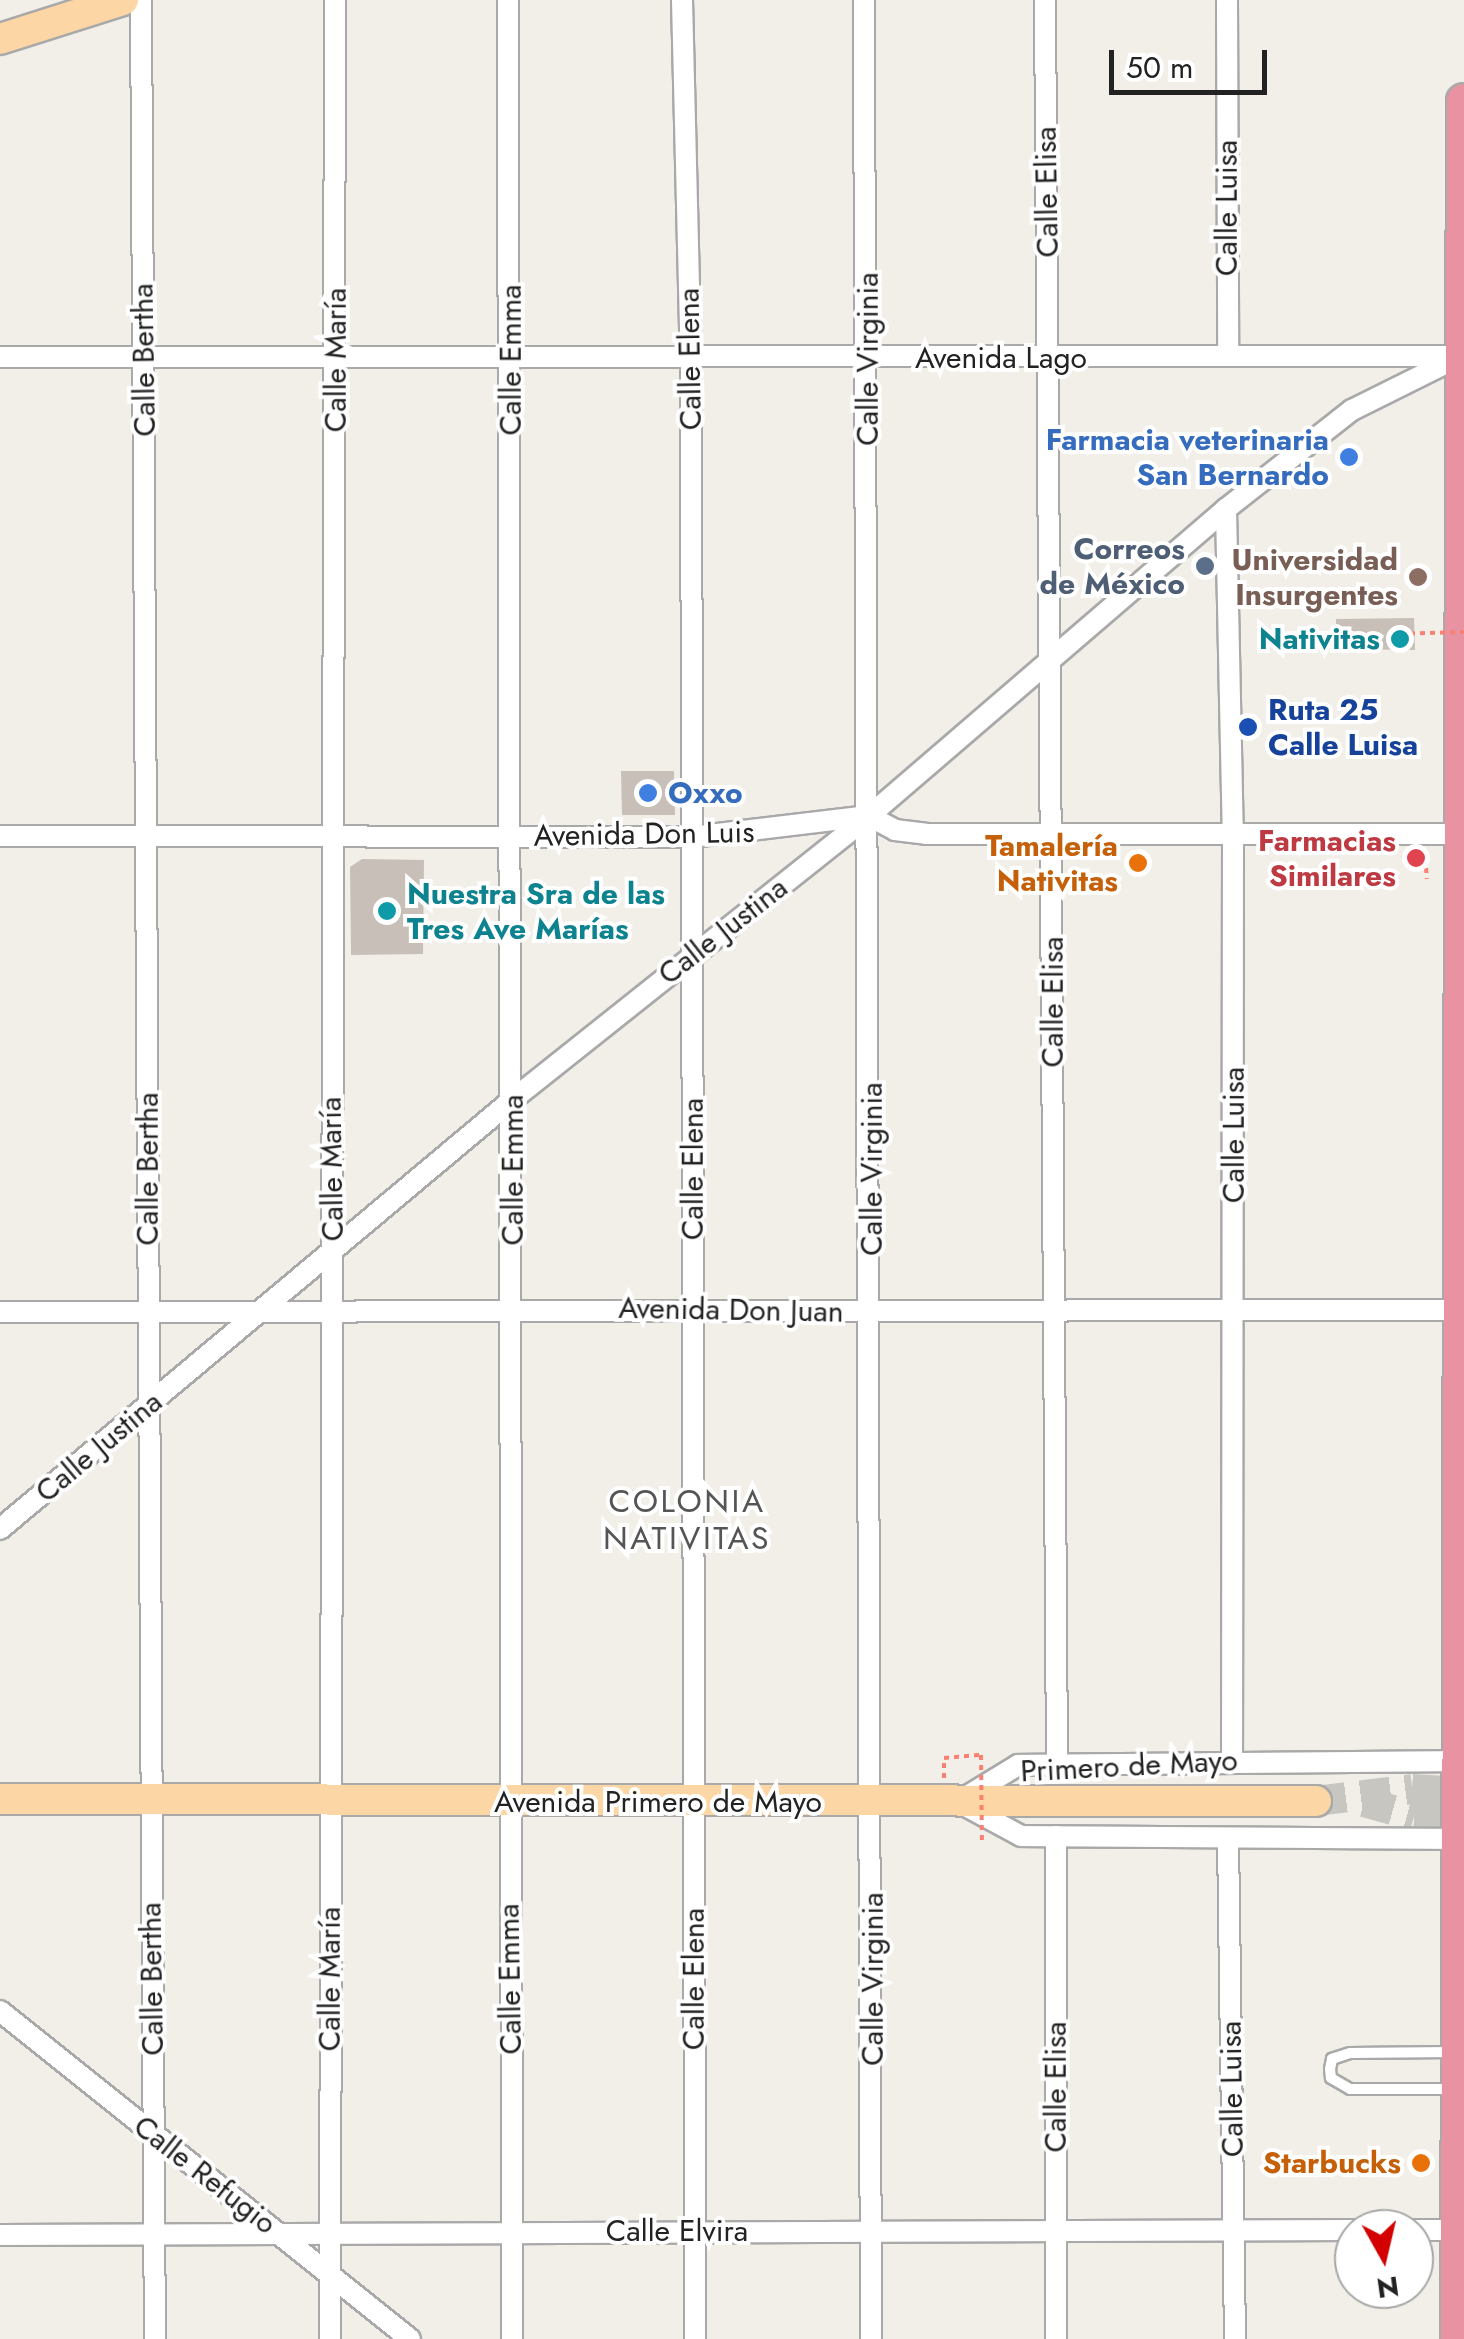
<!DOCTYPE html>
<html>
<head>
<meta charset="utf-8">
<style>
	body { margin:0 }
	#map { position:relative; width:1464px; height:2339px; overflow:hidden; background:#f2efe9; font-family:Jost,sans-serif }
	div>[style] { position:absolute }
	.building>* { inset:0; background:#c7bfb8 }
	.primary-tunnel>* { height:30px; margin-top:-15px; transform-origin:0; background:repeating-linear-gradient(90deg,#c8c6c1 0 30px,transparent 0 45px) }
	.path>* { height:4px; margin-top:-2px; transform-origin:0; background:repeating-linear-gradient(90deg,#fa8072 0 5px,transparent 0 10px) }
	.roads { filter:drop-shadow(2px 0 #a9a9a9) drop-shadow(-2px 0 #a9a9a9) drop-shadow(0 2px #a9a9a9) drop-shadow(0 -2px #a9a9a9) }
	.lane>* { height:10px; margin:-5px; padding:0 5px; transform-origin:5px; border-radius:5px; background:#fff }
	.street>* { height:20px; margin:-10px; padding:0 10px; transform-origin:10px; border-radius:10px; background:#fff }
	.primary>* { height:30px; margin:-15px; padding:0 15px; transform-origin:15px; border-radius:15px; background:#fcd6a4 }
	.highway>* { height:35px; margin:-17.5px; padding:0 17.5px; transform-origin:17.5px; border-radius:17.5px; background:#e892a2 }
	.path-bridge>* { height:4px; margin-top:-2px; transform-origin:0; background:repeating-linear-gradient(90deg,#fa8072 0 5px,transparent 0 10px) }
	.dots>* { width:28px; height:28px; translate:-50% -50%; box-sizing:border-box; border:5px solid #fff; border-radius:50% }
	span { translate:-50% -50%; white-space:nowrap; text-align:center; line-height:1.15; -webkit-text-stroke:8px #fff; paint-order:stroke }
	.street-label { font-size:30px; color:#222 }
	.shop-label { font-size:30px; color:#366cbe; font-weight:700 }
	.right { translate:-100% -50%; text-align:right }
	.left { translate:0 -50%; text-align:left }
	.service-label { font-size:30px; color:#4e5e75; font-weight:700 }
	.education-label { font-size:30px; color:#785e54; font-weight:700 }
	.culture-label { font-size:30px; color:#0d838f; font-weight:700 }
	.transit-label { font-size:30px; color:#164399; font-weight:700 }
	.health-label { font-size:30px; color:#be3a42; font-weight:700 }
	.food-label { font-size:30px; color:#c56008; font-weight:700 }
	.neighbourhood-label { font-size:32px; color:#555; letter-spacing:2.5px }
	.north { position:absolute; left:1334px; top:2209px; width:100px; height:100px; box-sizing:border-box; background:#fff; border:2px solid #a7a7a7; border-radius:50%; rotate:172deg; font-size:28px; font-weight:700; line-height:40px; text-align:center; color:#222 }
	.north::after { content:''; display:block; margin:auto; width:35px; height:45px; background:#d40000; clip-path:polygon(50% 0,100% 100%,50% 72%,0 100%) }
	.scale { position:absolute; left:1109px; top:50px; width:158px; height:45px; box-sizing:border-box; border:5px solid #222; border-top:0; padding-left:12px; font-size:30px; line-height:35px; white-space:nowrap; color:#222; -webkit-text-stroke:8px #fff; paint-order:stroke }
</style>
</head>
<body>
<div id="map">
	<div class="building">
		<div style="clip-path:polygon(1414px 618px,1415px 650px,1336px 649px,1336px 619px)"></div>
		<div style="clip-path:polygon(621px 771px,674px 771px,675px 815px,622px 815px)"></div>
		<div style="clip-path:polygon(362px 859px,424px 860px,423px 954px,351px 955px,350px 867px)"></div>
	</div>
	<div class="primary-tunnel">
		<div style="left:1316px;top:1801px;width:97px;rotate:-7.1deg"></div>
		<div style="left:1412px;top:1789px;width:52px;rotate:3.3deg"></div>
		<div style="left:1364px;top:1802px;width:52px;rotate:15.6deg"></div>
		<div style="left:1414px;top:1816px;width:50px;rotate:3.4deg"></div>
	</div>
	<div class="path">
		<div style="left:1426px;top:868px;width:11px;rotate:85deg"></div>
		<div style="left:944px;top:1778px;width:20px;rotate:-90deg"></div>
		<div style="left:944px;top:1758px;width:37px;rotate:-5deg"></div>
	</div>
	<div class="roads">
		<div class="lane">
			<div style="left:1452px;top:2052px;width:102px;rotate:179.4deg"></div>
			<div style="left:1350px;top:2053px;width:19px;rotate:162deg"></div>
			<div style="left:1332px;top:2059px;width:10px;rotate:101deg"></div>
			<div style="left:1330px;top:2069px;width:9px;rotate:84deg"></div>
			<div style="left:1331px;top:2078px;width:22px;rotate:30deg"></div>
			<div style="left:1350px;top:2089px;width:104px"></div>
		</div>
		<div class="street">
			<div style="left:141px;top:0;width:2339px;rotate:89.66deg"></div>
			<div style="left:508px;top:0;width:2339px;rotate:89.9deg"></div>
			<div style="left:682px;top:0;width:357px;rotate:88.6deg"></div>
			<div style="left:691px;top:357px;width:1982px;rotate:89.88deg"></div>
			<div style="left:864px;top:0;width:2339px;rotate:89.83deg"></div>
			<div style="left:1045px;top:0;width:1764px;rotate:89.61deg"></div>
			<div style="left:1227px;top:0;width:356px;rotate:89.8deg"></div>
			<div style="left:0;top:357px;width:1454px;rotate:-0.04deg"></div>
			<div style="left:1226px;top:509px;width:326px;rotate:88.8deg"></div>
			<div style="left:1233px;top:835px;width:926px;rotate:90.06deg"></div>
			<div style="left:0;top:836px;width:692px;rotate:0.08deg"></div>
			<div style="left:692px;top:837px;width:178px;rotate:-6.8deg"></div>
			<div style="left:869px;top:816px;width:30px;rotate:28deg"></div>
			<div style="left:895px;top:830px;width:31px;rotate:7deg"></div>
			<div style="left:926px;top:834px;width:536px"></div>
			<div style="left:0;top:1312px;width:1462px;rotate:-0.08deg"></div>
			<div style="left:0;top:1529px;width:668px;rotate:-39.96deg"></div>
			<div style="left:512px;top:1100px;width:456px;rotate:-38.5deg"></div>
			<div style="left:869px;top:816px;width:471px;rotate:-40.7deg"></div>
			<div style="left:1226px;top:509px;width:160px;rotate:-38.2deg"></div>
			<div style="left:1352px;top:410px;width:122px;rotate:-26.4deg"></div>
			<div style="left:964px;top:1798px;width:63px;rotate:-31.4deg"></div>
			<div style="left:1018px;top:1765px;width:439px;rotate:-0.5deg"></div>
			<div style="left:960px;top:1803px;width:69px;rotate:28.4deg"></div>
			<div style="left:1021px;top:1836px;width:436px;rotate:0.4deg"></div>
			<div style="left:1228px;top:1838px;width:501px;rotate:89.2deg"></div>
			<div style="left:0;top:2011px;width:525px;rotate:38.66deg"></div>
			<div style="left:1414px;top:2230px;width:44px"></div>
			<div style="left:0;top:2235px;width:1354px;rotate:-0.21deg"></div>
			<div style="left:330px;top:2339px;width:2339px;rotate:-89.88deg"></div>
			<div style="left:1056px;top:2339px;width:503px;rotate:-90deg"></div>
		</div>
		<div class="primary">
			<div style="left:0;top:39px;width:129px;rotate:-17.6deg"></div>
			<div style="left:0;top:1799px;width:1316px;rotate:0.09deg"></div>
		</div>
		<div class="highway">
			<div style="left:1458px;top:2339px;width:2238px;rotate:-89.85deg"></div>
		</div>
	</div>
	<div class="path-bridge">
		<div style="left:1390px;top:634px;width:74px;rotate:-1.5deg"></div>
		<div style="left:981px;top:1755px;width:90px;rotate:89.4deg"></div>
	</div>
	<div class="dots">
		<div style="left:1349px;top:457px;background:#3f7fe0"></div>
		<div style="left:1205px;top:566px;background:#5c6f8a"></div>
		<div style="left:1418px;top:577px;background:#8d6e63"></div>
		<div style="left:1400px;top:639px;background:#0f9aa8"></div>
		<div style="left:1248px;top:727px;background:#1a4fb4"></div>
		<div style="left:648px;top:793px;background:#3f7fe0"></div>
		<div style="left:1416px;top:858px;background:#e0444e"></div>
		<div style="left:1138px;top:863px;background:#e8710a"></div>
		<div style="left:387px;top:911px;background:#0f9aa8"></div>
		<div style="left:1421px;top:2163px;background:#e8710a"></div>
	</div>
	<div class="street-label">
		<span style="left:1047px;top:192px;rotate:-91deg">Calle Elisa</span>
		<span style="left:1227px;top:208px;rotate:-90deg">Calle Luisa</span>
		<span style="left:1001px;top:358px">Avenida Lago</span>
		<span style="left:690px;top:359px;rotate:-91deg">Calle Elena</span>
		<span style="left:868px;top:359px;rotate:-90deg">Calle Virginia</span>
		<span style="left:144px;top:360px;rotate:-91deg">Calle Bertha</span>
		<span style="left:336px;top:360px;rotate:-90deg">Calle María</span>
		<span style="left:511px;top:360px;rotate:-90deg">Calle Emma</span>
		<span style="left:644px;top:834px;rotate:-1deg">Avenida Don Luis</span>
		<span style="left:723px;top:931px;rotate:-38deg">Calle Justina</span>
		<span style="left:1053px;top:1002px;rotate:-90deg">Calle Elisa</span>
		<span style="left:1234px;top:1135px;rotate:-90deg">Calle Luisa</span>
		<span style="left:148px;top:1169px;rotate:-90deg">Calle Bertha</span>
		<span style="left:332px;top:1169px;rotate:-91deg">Calle María</span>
		<span style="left:693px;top:1169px;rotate:-90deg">Calle Elena</span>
		<span style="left:872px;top:1169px;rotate:-90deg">Calle Virginia</span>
		<span style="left:513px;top:1170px;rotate:-90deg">Calle Emma</span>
		<span style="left:731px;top:1310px;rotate:1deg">Avenida Don Juan</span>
		<span style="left:99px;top:1447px;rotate:-40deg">Calle Justina</span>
		<span style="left:1129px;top:1766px;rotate:-3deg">Primero de Mayo</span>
		<span style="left:658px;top:1802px">Avenida Primero de Mayo</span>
		<span style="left:152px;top:1979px;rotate:-91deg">Calle Bertha</span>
		<span style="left:330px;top:1979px;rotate:-90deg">Calle María</span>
		<span style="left:510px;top:1979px;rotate:-91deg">Calle Emma</span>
		<span style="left:694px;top:1979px;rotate:-90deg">Calle Elena</span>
		<span style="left:873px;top:1979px;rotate:-90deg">Calle Virginia</span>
		<span style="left:1056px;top:2087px;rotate:-90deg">Calle Elisa</span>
		<span style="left:1232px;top:2089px;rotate:-91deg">Calle Luisa</span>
		<span style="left:205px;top:2175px;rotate:38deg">Calle Refugio</span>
		<span style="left:677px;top:2231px">Calle Elvira</span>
	</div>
	<div class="shop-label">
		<span class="right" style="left:1329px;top:457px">Farmacia veterinaria<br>San Bernardo</span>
		<span class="left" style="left:668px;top:793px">Oxxo</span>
	</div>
	<div class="service-label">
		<span class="right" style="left:1185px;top:566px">Correos<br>de México</span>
	</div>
	<div class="education-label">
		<span class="right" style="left:1398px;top:577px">Universidad<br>Insurgentes</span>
	</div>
	<div class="culture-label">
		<span class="right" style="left:1380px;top:639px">Nativitas</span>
		<span class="left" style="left:407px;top:911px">Nuestra Sra de las<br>Tres Ave Marías</span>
	</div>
	<div class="transit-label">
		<span class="left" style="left:1268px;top:727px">Ruta 25<br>Calle Luisa</span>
	</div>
	<div class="health-label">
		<span class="right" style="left:1396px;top:858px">Farmacias<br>Similares</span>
	</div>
	<div class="food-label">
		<span class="right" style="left:1118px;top:863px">Tamalería<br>Nativitas</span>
		<span class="right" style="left:1401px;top:2163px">Starbucks</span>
	</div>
	<div class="neighbourhood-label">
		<span style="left:687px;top:1520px">COLONIA<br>NATIVITAS</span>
	</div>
	<div class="north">N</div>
	<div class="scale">50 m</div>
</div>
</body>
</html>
